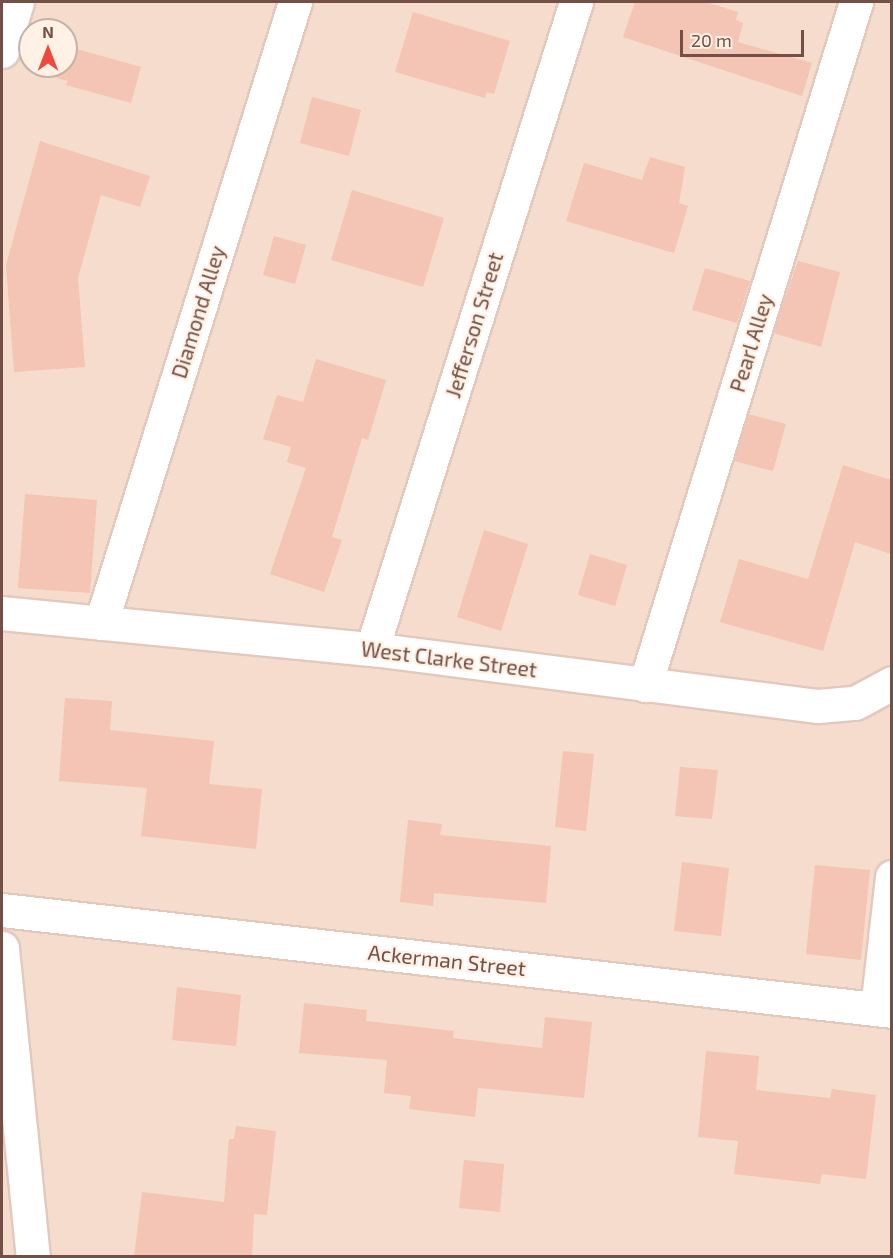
<!DOCTYPE html>
<html>
<head>
<meta charset="utf-8">
<style>
	body { margin:0 }
	#map { position:relative; width:893px; height:1258px; overflow:hidden; background:#fdecdd; font-family:"Exo 2",sans-serif }
	div>[style] { position:absolute }
	.residential>* { inset:0; background:#f5dccc }
	.building>* { inset:0; background:#f4c4b4 }
	.roads { filter:drop-shadow(2px 0 #e3c8bd) drop-shadow(-2px 0 #e3c8bd) drop-shadow(0 2px #e3c8bd) drop-shadow(0 -2px #e3c8bd) }
	.minor>* { height:33px; margin:-16.5px; padding:0 16.5px; transform-origin:16.5px; border-radius:16.5px; background:#fff }
	span { translate:-50% -50%; white-space:nowrap; text-align:center; line-height:1.15; -webkit-text-stroke:4.5px #fff1e5; paint-order:stroke }
	.street-label { font-size:21px; color:#734f45 }
	.frame { position:absolute; inset:0; border:3px solid #734f45; pointer-events:none }
	.north { position:absolute; left:18px; top:18px; width:60px; height:60px; box-sizing:border-box; background:#fff1e5; border:2px solid #c7b0a5; border-radius:50%; rotate:0deg; font-size:16px; font-weight:700; line-height:24px; text-align:center; color:#734f45 }
	.north::after { content:''; display:block; margin:auto; width:21px; height:27px; background:#ee493c; clip-path:polygon(50% 0,100% 100%,50% 72%,0 100%) }
	.scale { position:absolute; left:680px; top:30px; width:124px; height:27px; box-sizing:border-box; border:3px solid #734f45; border-top:0; padding-left:8px; font-size:18px; line-height:21px; white-space:nowrap; color:#734f45; -webkit-text-stroke:4px #fff1e5; paint-order:stroke }
</style>
</head>
<body>
<div id="map">
	<div class="residential">
		<div style="clip-path:polygon(evenodd,2px 2px,891px 2px,891px 1256px,2px 1256px,2px 2px,30px 30px,66px 30px,66px 66px,30px 66px,30px 30px)"></div>
	</div>
	<div class="building">
		<div style="clip-path:polygon(635px 2px,706px 2px,738px 12px,736px 20px,743px 23px,738px 42px,812px 63px,802px 96px,623px 37px)"></div>
		<div style="clip-path:polygon(413px 12px,510px 41px,494px 94px,487px 92px,485px 98px,395px 72px)"></div>
		<div style="clip-path:polygon(66px 46px,141px 67px,131px 103px,66px 85px,68px 81px,57px 78px,60px 66px,66px 66px)"></div>
		<div style="clip-path:polygon(312px 97px,361px 110px,349px 156px,300px 143px)"></div>
		<div style="clip-path:polygon(40px 141px,150px 176px,140px 207px,101px 195px,78px 278px,85px 367px,14px 372px,6px 265px)"></div>
		<div style="clip-path:polygon(650px 157px,685px 167px,679px 203px,688px 206px,674px 253px,566px 221px,584px 163px,642px 180px)"></div>
		<div style="clip-path:polygon(352px 190px,444px 218px,423px 287px,331px 260px)"></div>
		<div style="clip-path:polygon(274px 236px,306px 245px,295px 284px,263px 275px)"></div>
		<div style="clip-path:polygon(798px 261px,840px 272px,821px 347px,773px 333px)"></div>
		<div style="clip-path:polygon(705px 268px,750px 281px,737px 323px,692px 310px)"></div>
		<div style="clip-path:polygon(316px 359px,386px 380px,368px 440px,362px 438px,332px 537px,342px 540px,324px 592px,270px 574px,306px 468px,287px 462px,291px 447px,263px 439px,277px 395px,303px 402px)"></div>
		<div style="clip-path:polygon(748px 414px,786px 424px,773px 471px,734px 461px)"></div>
		<div style="clip-path:polygon(843px 465px,891px 480px,891px 554px,855px 542px,823px 651px,720px 622px,739px 559px,808px 579px)"></div>
		<div style="clip-path:polygon(25px 494px,97px 500px,90px 593px,18px 588px)"></div>
		<div style="clip-path:polygon(484px 530px,528px 544px,501px 631px,457px 617px)"></div>
		<div style="clip-path:polygon(590px 554px,627px 565px,615px 606px,578px 595px)"></div>
		<div style="clip-path:polygon(65px 698px,112px 701px,110px 730px,214px 741px,209px 784px,262px 789px,256px 849px,141px 836px,147px 788px,59px 781px)"></div>
		<div style="clip-path:polygon(563px 751px,594px 754px,586px 831px,555px 827px)"></div>
		<div style="clip-path:polygon(680px 767px,718px 770px,712px 819px,675px 816px)"></div>
		<div style="clip-path:polygon(408px 820px,442px 824px,440px 835px,551px 846px,546px 903px,434px 893px,433px 906px,400px 902px)"></div>
		<div style="clip-path:polygon(682px 862px,729px 868px,721px 936px,674px 931px)"></div>
		<div style="clip-path:polygon(815px 865px,870px 870px,861px 960px,806px 954px)"></div>
		<div style="clip-path:polygon(177px 987px,241px 995px,236px 1046px,172px 1040px)"></div>
		<div style="clip-path:polygon(304px 1003px,367px 1010px,366px 1021px,454px 1031px,453px 1038px,542px 1048px,545px 1017px,592px 1022px,584px 1098px,478px 1088px,475px 1117px,409px 1109px,411px 1096px,384px 1093px,387px 1060px,299px 1053px)"></div>
		<div style="clip-path:polygon(706px 1051px,759px 1056px,756px 1090px,830px 1098px,832px 1089px,876px 1095px,866px 1179px,822px 1174px,820px 1184px,734px 1174px,738px 1141px,698px 1137px)"></div>
		<div style="clip-path:polygon(236px 1126px,276px 1131px,267px 1215px,254px 1214px,252px 1257px,134px 1257px,142px 1192px,224px 1202px,229px 1139px,234px 1139px)"></div>
		<div style="clip-path:polygon(464px 1160px,504px 1164px,500px 1212px,459px 1208px)"></div>
	</div>
	<div class="roads">
		<div class="minor">
			<div style="left:2px;top:51px;width:51px;rotate:-73deg"></div>
			<div style="left:2px;top:613px;width:372px;rotate:5.6deg"></div>
			<div style="left:372px;top:649px;width:450px;rotate:7.3deg"></div>
			<div style="left:818px;top:706px;width:37px;rotate:-5deg"></div>
			<div style="left:855px;top:703px;width:42px;rotate:-28.4deg"></div>
			<div style="left:101px;top:623px;width:651px;rotate:-72.65deg"></div>
			<div style="left:372px;top:649px;width:678px;rotate:-72.5deg"></div>
			<div style="left:645px;top:685px;width:715px;rotate:-72.83deg"></div>
			<div style="left:2px;top:910px;width:896px;rotate:6.47deg"></div>
			<div style="left:2px;top:948px;width:310px;rotate:84.3deg"></div>
			<div style="left:877px;top:1009px;width:133px;rotate:-83.5deg"></div>
		</div>
	</div>
	<div class="street-label">
		<span style="left:198px;top:312px;rotate:-73deg">Diamond Alley</span>
		<span style="left:474px;top:325px;rotate:-73deg">Jefferson Street</span>
		<span style="left:751px;top:343px;rotate:-73deg">Pearl Alley</span>
		<span style="left:449px;top:659px;rotate:7deg">West Clarke Street</span>
		<span style="left:447px;top:960px;rotate:6deg">Ackerman Street</span>
	</div>
	<div class="frame"></div>
	<div class="north">N</div>
	<div class="scale">20 m</div>
</div>
</body>
</html>
